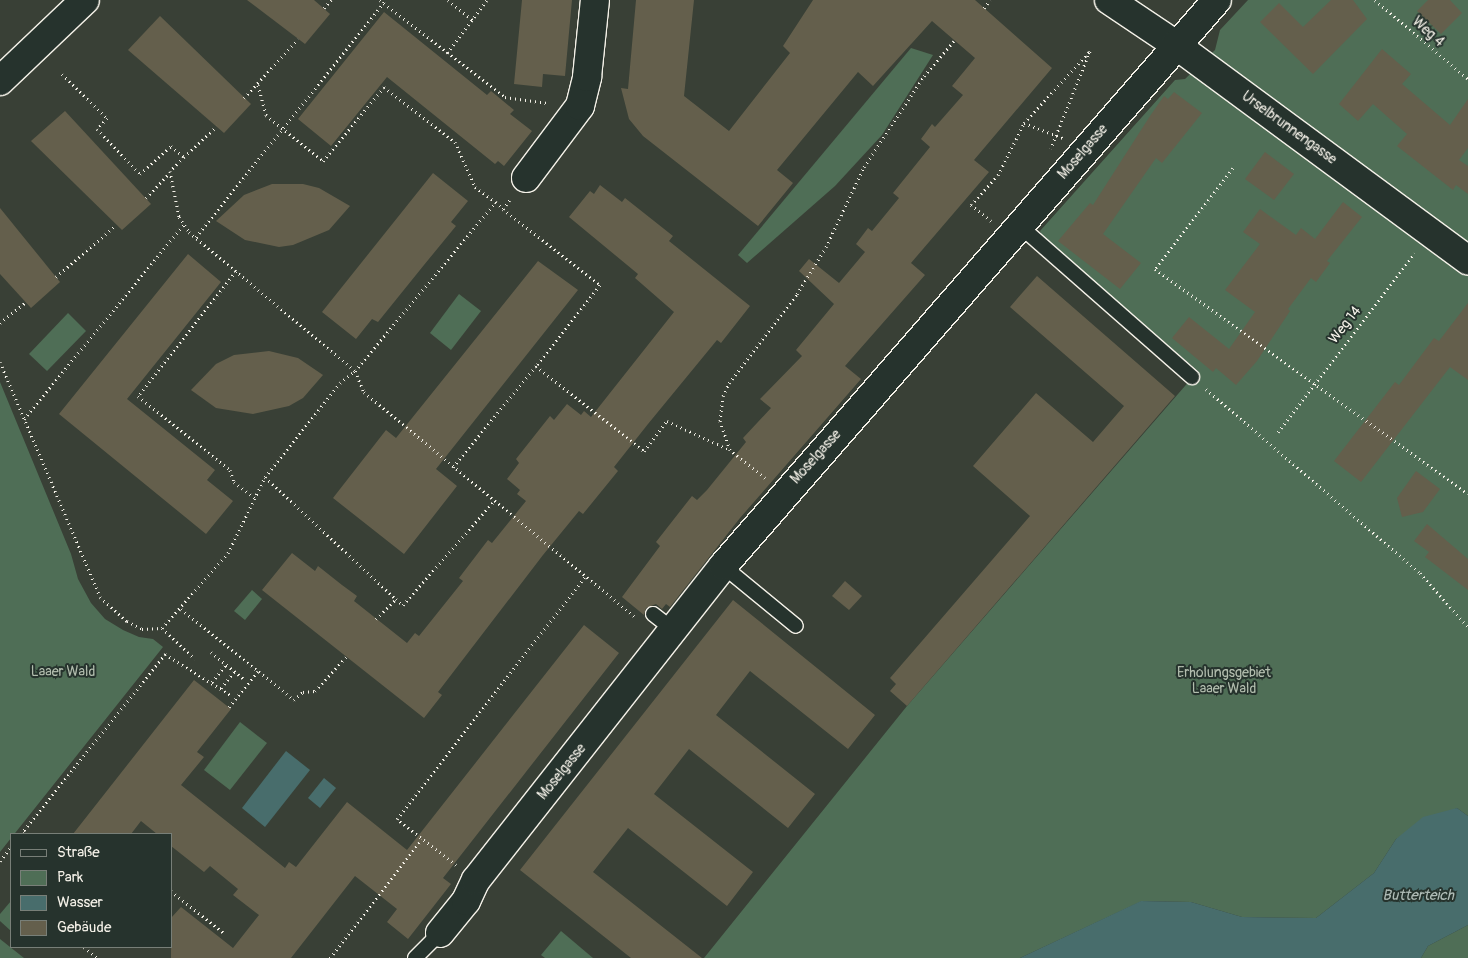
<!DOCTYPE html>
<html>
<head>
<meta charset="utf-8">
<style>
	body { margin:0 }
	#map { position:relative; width:1468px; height:958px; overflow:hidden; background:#394036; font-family:Pangolin,sans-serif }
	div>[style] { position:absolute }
	.green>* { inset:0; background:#4f6e56 }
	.water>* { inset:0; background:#486d6c }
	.building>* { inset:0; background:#645f4c }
	.path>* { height:3px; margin-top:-1.5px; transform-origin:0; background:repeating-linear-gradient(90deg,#f4f1e8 0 1px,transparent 0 5px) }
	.roads { filter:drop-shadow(1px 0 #f4f1e8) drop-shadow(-1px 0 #f4f1e8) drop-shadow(0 1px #f4f1e8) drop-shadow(0 -1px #f4f1e8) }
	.service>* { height:14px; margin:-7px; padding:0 7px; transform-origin:7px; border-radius:7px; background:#26332d }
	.minor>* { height:28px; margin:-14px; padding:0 14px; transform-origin:14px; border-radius:14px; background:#26332d }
	.secondary>* { height:28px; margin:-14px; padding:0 14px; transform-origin:14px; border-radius:14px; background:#26332d }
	span { translate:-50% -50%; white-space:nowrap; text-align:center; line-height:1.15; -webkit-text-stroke:4px #26332d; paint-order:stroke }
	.street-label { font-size:14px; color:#f4f1e8 }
	.park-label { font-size:14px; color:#b2bdae }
	.water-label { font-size:15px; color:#afbcb6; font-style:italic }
	.legend { position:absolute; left:10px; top:833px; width:162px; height:115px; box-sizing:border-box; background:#26332d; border:1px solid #787f78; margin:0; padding:6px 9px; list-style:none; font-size:15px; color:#f4f1e8 }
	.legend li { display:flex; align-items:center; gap:10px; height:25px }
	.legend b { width:25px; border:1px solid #787f78 }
</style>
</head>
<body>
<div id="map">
	<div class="green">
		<div style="clip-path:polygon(1248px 0,1468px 0,1468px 816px,1457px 808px,1396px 839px,1374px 873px,1316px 918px,1242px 917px,1191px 902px,1142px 901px,1020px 958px,704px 958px,907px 706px,1198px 371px,1044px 241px,1040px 231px,1175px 80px,1185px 79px,1215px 50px,1220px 30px)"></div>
		<div style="clip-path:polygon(911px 48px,933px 55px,882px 135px,835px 186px,747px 263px,738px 255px)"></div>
		<div style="clip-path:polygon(459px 294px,481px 311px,451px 350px,430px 333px)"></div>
		<div style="clip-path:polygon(68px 313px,86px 331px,47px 371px,29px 354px)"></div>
		<div style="clip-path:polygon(0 382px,71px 554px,78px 579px,91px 603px,105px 619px,123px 630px,139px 637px,153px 639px,163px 647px,0 852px)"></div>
		<div style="clip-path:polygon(252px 590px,262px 599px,245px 620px,234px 611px)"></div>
		<div style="clip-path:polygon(240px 722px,267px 743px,230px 790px,204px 770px)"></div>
		<div style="clip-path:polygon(11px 901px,11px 931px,0 921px,0 914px)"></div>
		<div style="clip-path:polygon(1468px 925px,1468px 958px,1421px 958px,1428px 946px)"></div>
		<div style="clip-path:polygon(561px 931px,593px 958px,545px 958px,541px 955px)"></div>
		<div style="clip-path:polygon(0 939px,24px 958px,0 958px)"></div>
	</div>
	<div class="water">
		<div style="clip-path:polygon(286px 751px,310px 770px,265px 827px,242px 808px)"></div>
		<div style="clip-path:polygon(324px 778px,336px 788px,320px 808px,308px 798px)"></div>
		<div style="clip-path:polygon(1457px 808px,1468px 816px,1468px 925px,1428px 946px,1421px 958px,1020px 958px,1141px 901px,1191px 902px,1242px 917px,1316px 918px,1374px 873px,1396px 839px,1423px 817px)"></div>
	</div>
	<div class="building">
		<div style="clip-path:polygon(247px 0,314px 0,330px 14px,305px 44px)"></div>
		<div style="clip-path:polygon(522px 0,572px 0,565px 76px,543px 74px,542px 87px,514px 84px)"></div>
		<div style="clip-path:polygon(636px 0,694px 0,684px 96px,729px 131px,790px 53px,783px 46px,813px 0,975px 0,1052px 68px,974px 160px,989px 172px,911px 263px,925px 275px,845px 366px,861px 379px,740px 518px,670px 607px,666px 604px,662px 609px,656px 604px,646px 608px,644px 615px,622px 597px,660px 546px,656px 542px,692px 496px,697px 500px,707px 490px,746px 442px,743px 438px,771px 408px,760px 399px,802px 356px,796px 350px,834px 304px,799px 271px,809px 259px,839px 283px,865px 252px,856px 244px,868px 228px,872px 231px,899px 198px,893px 193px,930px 147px,921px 139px,932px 124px,935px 127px,963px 95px,952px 86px,975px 58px,932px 21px,873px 86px,858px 72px,777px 170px,793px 183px,758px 226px,643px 136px,629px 119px,621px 88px,628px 89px)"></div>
		<div style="clip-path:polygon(1331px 0,1353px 0,1367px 19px,1313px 74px,1260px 22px,1279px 3px,1303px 27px)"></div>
		<div style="clip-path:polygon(1428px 0,1450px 0,1462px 13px,1441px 34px,1417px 11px)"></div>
		<div style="clip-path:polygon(384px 12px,487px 95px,491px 91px,514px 110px,510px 114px,532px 131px,504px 166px,498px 161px,495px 164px,387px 77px,331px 146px,298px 119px)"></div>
		<div style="clip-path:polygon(160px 16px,251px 104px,224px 133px,128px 50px)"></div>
		<div style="clip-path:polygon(1382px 49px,1411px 74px,1402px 84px,1450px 125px,1468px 99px,1468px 148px,1459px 160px,1468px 166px,1468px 194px,1456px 185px,1453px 190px,1397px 146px,1407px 134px,1373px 104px,1358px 121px,1339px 104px)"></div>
		<div style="clip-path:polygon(1174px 92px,1202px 113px,1162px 163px,1156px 158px,1103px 234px,1141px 263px,1120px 289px,1058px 241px,1090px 203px,1093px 205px,1150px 116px,1164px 96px,1168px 99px)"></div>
		<div style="clip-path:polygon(65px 111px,151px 204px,122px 230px,31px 141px)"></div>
		<div style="clip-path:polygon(1265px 152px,1294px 174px,1274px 200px,1245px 179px)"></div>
		<div style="clip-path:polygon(433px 173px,468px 201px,451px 222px,456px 226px,424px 265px,378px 322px,372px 319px,356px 339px,322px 312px)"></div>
		<div style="clip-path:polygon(272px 184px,303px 184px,319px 188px,350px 206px,329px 230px,293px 245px,279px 247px,245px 240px,216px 221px,244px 195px)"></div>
		<div style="clip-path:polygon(600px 185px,622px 202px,625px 198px,673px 236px,669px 241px,750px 306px,721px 343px,717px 340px,648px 424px,614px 467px,618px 471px,583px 514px,579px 511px,543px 555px,438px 692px,442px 695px,424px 718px,262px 590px,292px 553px,315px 571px,318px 566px,342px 585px,357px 596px,354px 601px,407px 643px,415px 633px,419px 636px,463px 581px,459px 578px,488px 540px,492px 543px,526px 501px,517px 494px,520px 490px,507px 479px,519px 463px,516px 459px,550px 416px,554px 420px,567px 404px,581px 415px,584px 411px,591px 417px,674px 312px,635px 278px,638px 274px,569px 217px,590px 191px,594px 194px)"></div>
		<div style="clip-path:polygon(1343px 202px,1362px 217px,1327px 261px,1330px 263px,1316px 282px,1311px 278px,1288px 309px,1290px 311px,1257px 361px,1236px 385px,1216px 368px,1213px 372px,1172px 338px,1189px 317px,1229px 349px,1255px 312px,1225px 290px,1260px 244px,1243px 232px,1260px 209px,1296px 235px,1301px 228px,1315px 239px)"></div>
		<div style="clip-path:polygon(0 208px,60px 282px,31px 308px,0 274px)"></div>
		<div style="clip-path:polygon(188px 254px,221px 282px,127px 399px,215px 470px,207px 480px,233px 501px,206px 534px,59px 414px)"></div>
		<div style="clip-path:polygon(538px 261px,578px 290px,436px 469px,457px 486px,404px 554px,333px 498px,386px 430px,396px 438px)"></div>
		<div style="clip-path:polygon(1037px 276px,1175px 396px,907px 706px,890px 691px,896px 684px,890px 678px,1030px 516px,973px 466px,1036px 393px,1093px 442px,1124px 406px,1010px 307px)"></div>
		<div style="clip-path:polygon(1468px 303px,1468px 380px,1450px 367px,1361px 482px,1334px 461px,1395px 382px,1399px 385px,1434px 338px,1439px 341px)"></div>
		<div style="clip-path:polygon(269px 351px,298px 358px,323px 375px,303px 398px,289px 406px,253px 414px,216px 408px,191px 390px,216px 364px,234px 355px)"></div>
		<div style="clip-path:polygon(1416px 471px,1440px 489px,1423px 512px,1402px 517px,1397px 498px)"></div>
		<div style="clip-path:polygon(1427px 524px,1468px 559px,1468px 590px,1425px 557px,1429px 552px,1414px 541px)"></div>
		<div style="clip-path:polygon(845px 581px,862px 596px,849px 610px,832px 596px)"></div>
		<div style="clip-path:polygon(733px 600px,875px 715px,848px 749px,750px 671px,716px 715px,815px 794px,788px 828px,689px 749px,654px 794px,753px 872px,727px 906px,628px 828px,593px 872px,702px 958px,631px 958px,520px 870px)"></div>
		<div style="clip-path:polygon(584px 625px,619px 653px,443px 878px,451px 884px,408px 939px,387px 922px,397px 909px,355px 876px,291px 958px,171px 958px,171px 918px,181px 907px,233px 948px,259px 915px,233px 895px,238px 889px,210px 866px,204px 872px,171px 846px,171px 834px,157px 834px,141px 821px,131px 834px,73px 834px,194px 680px,231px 709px,197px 752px,204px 757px,181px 785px,285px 868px,289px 862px,296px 867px,347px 802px,407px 850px)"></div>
	</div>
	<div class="path">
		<div style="left:380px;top:0;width:158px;rotate:37.8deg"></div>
		<div style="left:505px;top:97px;width:43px;rotate:7.9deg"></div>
		<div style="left:448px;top:0;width:32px;rotate:39deg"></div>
		<div style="left:1375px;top:0;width:122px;rotate:40.3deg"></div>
		<div style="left:324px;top:8px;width:11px;rotate:-49deg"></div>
		<div style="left:984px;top:8px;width:10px;rotate:-53deg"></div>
		<div style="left:447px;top:53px;width:66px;rotate:-53deg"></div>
		<div style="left:62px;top:74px;width:63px;rotate:44.4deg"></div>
		<div style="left:107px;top:118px;width:15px;rotate:132deg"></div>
		<div style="left:97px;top:129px;width:62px;rotate:46.3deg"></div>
		<div style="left:140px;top:174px;width:42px;rotate:-42.1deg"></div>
		<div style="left:171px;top:146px;width:17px;rotate:40deg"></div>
		<div style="left:184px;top:157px;width:20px;rotate:135deg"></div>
		<div style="left:170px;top:171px;width:47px;rotate:78.9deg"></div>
		<div style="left:179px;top:217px;width:18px;rotate:56deg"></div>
		<div style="left:189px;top:232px;width:217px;rotate:39.9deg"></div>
		<div style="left:355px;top:371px;width:23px;rotate:67deg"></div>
		<div style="left:364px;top:392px;width:352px;rotate:39.7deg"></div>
		<div style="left:258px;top:85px;width:31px;rotate:75deg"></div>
		<div style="left:266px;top:115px;width:73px;rotate:38.9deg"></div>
		<div style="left:323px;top:161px;width:96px;rotate:-50.5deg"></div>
		<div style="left:384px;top:87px;width:90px;rotate:37.8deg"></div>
		<div style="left:455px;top:142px;width:49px;rotate:66deg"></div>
		<div style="left:475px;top:187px;width:26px;rotate:36deg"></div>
		<div style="left:244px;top:98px;width:80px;rotate:-47.5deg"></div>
		<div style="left:1024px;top:123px;width:42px;rotate:21deg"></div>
		<div style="left:184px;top:157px;width:45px;rotate:-43.2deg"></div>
		<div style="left:1233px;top:168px;width:128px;rotate:127.7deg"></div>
		<div style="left:1155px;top:269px;width:385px;rotate:35.7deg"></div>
		<div style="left:146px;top:198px;width:35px;rotate:-47deg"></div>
		<div style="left:503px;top:209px;width:123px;rotate:38.1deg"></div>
		<div style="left:600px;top:285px;width:103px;rotate:128.3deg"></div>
		<div style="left:536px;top:366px;width:137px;rotate:38.2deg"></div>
		<div style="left:644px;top:451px;width:38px;rotate:-53deg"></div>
		<div style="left:667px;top:421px;width:67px;rotate:24.7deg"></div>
		<div style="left:991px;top:221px;width:26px;rotate:-141deg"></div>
		<div style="left:971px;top:205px;width:40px;rotate:-48deg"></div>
		<div style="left:998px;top:175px;width:58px;rotate:-63.4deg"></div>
		<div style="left:1024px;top:123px;width:98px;rotate:-47.5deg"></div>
		<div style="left:1090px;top:51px;width:105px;rotate:111.9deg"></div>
		<div style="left:196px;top:237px;width:304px;rotate:-51.3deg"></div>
		<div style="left:236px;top:271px;width:159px;rotate:128.1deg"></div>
		<div style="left:138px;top:396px;width:118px;rotate:38.8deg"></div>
		<div style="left:230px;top:470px;width:13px;rotate:72deg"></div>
		<div style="left:234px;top:482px;width:26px;rotate:37deg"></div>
		<div style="left:56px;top:277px;width:79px;rotate:-40.9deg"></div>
		<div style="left:0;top:323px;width:33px;rotate:-39deg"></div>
		<div style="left:0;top:362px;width:255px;rotate:66.9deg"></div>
		<div style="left:100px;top:597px;width:36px;rotate:42deg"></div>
		<div style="left:127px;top:621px;width:17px;rotate:28deg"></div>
		<div style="left:142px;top:629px;width:20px;rotate:-3deg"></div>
		<div style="left:162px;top:628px;width:100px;rotate:-48.7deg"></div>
		<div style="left:228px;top:553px;width:85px;rotate:-64deg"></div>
		<div style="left:265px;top:477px;width:120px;rotate:-51.4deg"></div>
		<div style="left:340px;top:383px;width:19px;rotate:-39deg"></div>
		<div style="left:355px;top:371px;width:220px;rotate:-50.2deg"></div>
		<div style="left:496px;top:202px;width:10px;rotate:45deg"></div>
		<div style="left:503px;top:209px;width:14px;rotate:-54deg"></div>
		<div style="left:1206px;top:389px;width:282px;rotate:40.7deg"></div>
		<div style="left:1420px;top:573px;width:72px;rotate:48.4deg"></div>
		<div style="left:24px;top:419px;width:252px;rotate:-50.6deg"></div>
		<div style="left:1278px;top:432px;width:225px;rotate:-52.6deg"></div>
		<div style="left:453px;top:467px;width:131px;rotate:-50.6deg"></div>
		<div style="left:265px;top:477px;width:179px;rotate:43deg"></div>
		<div style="left:765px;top:478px;width:45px;rotate:-141.3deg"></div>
		<div style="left:730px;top:450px;width:31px;rotate:-109deg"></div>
		<div style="left:720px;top:421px;width:25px;rotate:-83deg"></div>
		<div style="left:723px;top:396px;width:14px;rotate:-65deg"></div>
		<div style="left:729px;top:383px;width:112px;rotate:-52.6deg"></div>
		<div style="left:797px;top:294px;width:55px;rotate:-58.3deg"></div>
		<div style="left:826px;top:247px;width:89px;rotate:-64.6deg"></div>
		<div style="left:864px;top:167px;width:109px;rotate:-56.6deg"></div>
		<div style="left:924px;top:76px;width:46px;rotate:-49.4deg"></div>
		<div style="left:181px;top:609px;width:145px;rotate:38.8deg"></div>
		<div style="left:294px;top:700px;width:12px;rotate:-42deg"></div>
		<div style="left:303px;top:692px;width:12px;rotate:-5deg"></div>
		<div style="left:315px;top:691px;width:46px;rotate:-47.6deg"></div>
		<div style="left:376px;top:619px;width:28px;rotate:-45deg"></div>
		<div style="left:396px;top:599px;width:9px;rotate:41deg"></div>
		<div style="left:403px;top:605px;width:138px;rotate:-48.8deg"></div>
		<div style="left:162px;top:628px;width:45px;rotate:43.2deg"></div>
		<div style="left:211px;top:652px;width:43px;rotate:39.3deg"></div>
		<div style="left:212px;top:682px;width:22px;rotate:-51deg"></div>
		<div style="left:221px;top:688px;width:22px;rotate:-51deg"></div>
		<div style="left:229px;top:707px;width:46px;rotate:-51.1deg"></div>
		<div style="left:24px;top:831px;width:5px;rotate:37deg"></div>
		<div style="left:21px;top:834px;width:231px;rotate:-51.3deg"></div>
		<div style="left:165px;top:654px;width:79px;rotate:32.1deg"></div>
		<div style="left:0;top:861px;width:18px;rotate:-52deg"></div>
		<div style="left:456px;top:865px;width:75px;rotate:-142.1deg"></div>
		<div style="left:397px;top:819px;width:306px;rotate:-52.2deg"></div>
		<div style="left:171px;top:891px;width:68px;rotate:38.4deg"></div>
		<div style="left:84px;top:947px;width:18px;rotate:38deg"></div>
		<div style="left:330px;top:958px;width:150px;rotate:-52.3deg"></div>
	</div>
	<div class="roads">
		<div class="service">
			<div style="left:1020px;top:226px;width:229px;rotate:41.3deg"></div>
			<div style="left:723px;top:566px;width:94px;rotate:39.4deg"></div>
			<div style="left:653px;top:614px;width:28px;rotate:38deg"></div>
			<div style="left:415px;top:958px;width:35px;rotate:-45deg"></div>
		</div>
		<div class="minor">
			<div style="left:1109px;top:0;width:81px;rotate:33.9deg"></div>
			<div style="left:1176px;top:45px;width:363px;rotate:36.4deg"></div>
			<div style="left:526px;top:178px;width:90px;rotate:-53.1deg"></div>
			<div style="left:580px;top:106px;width:30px;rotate:-76deg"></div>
			<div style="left:587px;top:77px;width:77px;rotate:-84.1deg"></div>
			<div style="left:440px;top:933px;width:41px;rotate:-50.9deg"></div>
			<div style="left:466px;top:901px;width:23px;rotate:-65deg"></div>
			<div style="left:476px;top:880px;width:400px;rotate:-51.8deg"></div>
			<div style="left:723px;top:566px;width:751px;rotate:-48.89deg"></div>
		</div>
		<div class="secondary">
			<div style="left:0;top:81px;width:117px;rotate:-43.6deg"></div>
		</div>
	</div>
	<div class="street-label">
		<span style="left:1428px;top:32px;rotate:42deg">Weg 4</span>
		<span style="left:1289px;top:128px;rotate:36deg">Urselbrunnengasse</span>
		<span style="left:1083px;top:152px;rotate:-49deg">Moselgasse</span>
		<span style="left:1345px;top:325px;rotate:-52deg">Weg 14</span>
		<span style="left:816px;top:457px;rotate:-48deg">Moselgasse</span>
		<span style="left:562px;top:772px;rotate:-51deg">Moselgasse</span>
	</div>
	<div class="park-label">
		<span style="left:63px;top:672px">Laaer Wald</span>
		<span style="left:1224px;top:681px">Erholungsgebiet<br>Laaer Wald</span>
	</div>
	<div class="water-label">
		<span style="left:1418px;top:896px">Butterteich</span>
	</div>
	<ul class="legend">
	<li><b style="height:6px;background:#26332d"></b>Straße</li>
	<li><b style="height:14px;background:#4f6e56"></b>Park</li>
	<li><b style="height:14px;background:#486d6c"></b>Wasser</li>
	<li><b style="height:14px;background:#645f4c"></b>Gebäude</li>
	</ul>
</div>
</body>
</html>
